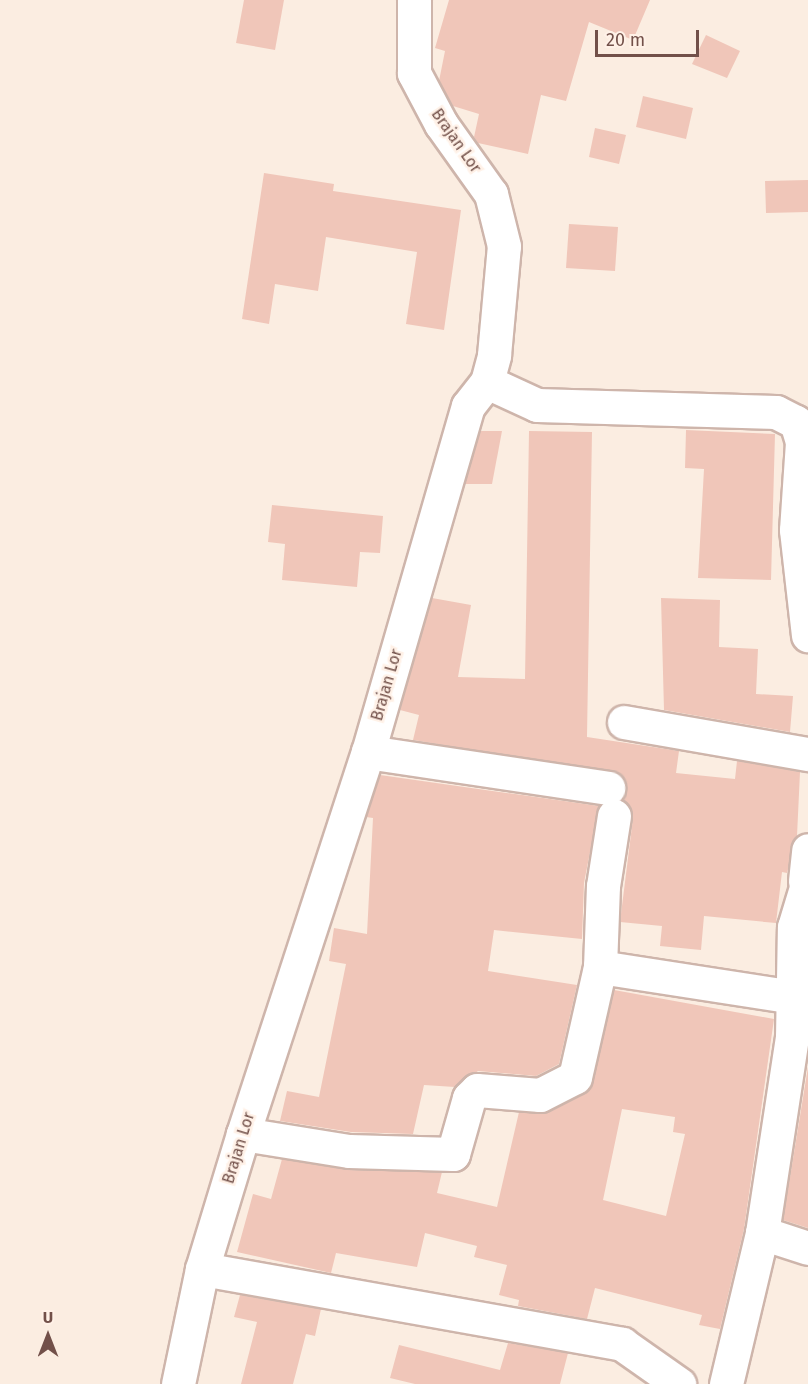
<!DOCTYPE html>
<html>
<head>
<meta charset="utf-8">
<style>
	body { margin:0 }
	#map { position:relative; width:808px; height:1384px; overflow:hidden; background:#fbede1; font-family:"Fira Sans",sans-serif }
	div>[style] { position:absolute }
	.building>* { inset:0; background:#f0c6b9 }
	.roads { filter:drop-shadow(2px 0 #ceb5ab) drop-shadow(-2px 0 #ceb5ab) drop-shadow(0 2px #ceb5ab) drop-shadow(0 -2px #ceb5ab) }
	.minor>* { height:33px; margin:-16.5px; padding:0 16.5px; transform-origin:16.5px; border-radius:16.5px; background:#fff }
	span { translate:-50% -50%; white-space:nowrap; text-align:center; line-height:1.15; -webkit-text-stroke:5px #fff1e7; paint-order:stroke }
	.street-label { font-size:16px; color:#725049 }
	.north { position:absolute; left:18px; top:1306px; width:60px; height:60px; -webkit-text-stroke:4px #fff1e7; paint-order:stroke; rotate:0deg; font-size:16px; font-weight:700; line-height:24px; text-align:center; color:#725049 }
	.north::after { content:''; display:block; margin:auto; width:21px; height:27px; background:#725049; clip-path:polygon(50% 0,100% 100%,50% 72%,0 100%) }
	.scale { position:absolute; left:595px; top:30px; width:104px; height:27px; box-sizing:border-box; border:3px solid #725049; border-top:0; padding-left:8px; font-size:18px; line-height:21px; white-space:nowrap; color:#725049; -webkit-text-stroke:4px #fff1e7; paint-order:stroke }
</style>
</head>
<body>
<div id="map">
	<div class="building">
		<div style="clip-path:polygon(244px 0,284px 0,275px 50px,236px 43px)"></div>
		<div style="clip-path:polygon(449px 0,650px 0,633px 40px,589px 22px,566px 101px,541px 95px,528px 154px,478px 143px,474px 137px,479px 114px,453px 106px,439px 81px,445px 51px,435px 48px)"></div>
		<div style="clip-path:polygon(706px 35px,740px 51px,727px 78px,692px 64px)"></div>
		<div style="clip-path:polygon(643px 96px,693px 108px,686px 139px,636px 127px)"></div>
		<div style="clip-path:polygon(595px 128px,626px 135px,619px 164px,589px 157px)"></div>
		<div style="clip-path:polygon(264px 173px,334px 184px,333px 191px,461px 210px,444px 330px,406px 324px,417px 252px,326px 237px,318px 291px,275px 284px,269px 324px,242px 319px)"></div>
		<div style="clip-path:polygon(808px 180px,808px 212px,766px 213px,765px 181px)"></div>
		<div style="clip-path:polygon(569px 224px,618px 227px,615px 271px,566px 268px)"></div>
		<div style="clip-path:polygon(686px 430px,775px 434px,771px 580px,698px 578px,704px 469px,685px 468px)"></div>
		<div style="clip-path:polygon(480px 431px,502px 431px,492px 484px,465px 484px)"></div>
		<div style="clip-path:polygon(529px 431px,592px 432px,587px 737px,679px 751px,676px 773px,735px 779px,737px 761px,800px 772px,797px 836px,787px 873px,782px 872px,776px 923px,704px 916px,701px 950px,660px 946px,662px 926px,620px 922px,633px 818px,622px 800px,627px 790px,620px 774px,413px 740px,419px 715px,400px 710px,432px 598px,471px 605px,458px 677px,525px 679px)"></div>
		<div style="clip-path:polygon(272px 505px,383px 516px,380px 553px,360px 552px,357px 587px,282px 580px,285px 544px,268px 542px)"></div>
		<div style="clip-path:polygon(661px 598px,720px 600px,719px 647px,758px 649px,756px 694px,793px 696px,790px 732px,664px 710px)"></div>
		<div style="clip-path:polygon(380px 775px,599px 806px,584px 883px,582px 939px,494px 930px,488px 971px,577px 985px,559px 1064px,536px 1076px,478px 1071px,455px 1087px,424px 1085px,413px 1134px,351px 1132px,280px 1121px,287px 1091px,319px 1097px,346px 964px,329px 961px,334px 928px,367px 934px,373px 818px,366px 817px)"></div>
		<div style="clip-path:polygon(evenodd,614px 990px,774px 1019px,744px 1229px,720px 1329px,699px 1325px,702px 1315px,595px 1288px,587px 1319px,518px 1306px,519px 1300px,499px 1295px,507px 1265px,474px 1257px,477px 1246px,425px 1233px,417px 1267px,336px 1253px,331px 1273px,237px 1252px,253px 1194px,271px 1199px,282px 1159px,348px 1170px,442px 1172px,437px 1193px,497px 1207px,519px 1112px,549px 1112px,590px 1088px,614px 990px,622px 1109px,675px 1117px,673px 1132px,685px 1134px,666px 1216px,603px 1200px,622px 1109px)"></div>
		<div style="clip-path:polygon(808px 1067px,808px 1228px,783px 1220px)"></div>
		<div style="clip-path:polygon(240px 1295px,321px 1309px,315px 1336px,306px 1334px,293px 1384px,241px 1384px,257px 1322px,234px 1317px)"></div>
		<div style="clip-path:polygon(508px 1343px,568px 1353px,560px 1384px,415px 1384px,390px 1378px,399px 1345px,500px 1370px)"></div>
	</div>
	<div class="roads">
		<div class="minor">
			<div style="left:487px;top:382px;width:55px;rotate:24.7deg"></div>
			<div style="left:537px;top:405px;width:239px;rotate:1.7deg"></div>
			<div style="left:776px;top:412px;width:22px;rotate:27deg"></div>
			<div style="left:796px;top:422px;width:21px;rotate:73deg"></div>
			<div style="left:802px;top:442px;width:88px;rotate:93.9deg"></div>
			<div style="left:796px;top:530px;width:106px;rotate:83.5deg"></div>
			<div style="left:624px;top:722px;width:187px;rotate:9.9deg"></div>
			<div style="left:368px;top:752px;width:243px;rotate:8.5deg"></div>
			<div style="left:805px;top:881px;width:31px;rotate:-84deg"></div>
			<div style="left:600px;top:967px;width:81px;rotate:-87.9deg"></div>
			<div style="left:603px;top:886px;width:71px;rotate:-81.1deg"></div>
			<div style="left:243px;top:1134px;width:107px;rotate:9.1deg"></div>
			<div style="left:349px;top:1151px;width:104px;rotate:1.7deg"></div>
			<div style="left:453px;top:1154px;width:58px;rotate:-74.1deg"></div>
			<div style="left:469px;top:1098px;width:11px;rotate:-45deg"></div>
			<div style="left:477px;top:1090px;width:63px;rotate:4.5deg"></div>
			<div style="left:540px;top:1095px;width:39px;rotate:-27deg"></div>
			<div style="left:575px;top:1077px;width:113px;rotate:-77.2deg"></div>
			<div style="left:600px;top:967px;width:196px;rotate:8.8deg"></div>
			<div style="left:762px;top:1233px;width:48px;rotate:18.1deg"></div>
			<div style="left:202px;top:1269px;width:427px;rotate:10.1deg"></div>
			<div style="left:622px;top:1344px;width:70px;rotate:35.1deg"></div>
			<div style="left:178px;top:1384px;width:117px;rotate:-78.2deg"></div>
			<div style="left:202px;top:1269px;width:141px;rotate:-73.1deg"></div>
			<div style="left:243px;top:1134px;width:402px;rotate:-71.9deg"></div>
			<div style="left:368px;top:752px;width:360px;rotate:-73.9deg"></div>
			<div style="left:468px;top:406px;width:31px;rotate:-52deg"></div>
			<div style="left:487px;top:382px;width:28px;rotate:-75deg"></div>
			<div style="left:494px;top:355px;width:109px;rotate:-84.8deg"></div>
			<div style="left:504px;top:246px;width:54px;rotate:-104deg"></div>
			<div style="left:491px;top:194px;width:86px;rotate:-125.5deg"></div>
			<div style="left:441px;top:124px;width:58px;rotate:-117.9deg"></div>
			<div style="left:414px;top:73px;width:73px;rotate:-90deg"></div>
			<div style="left:726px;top:1384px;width:155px;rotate:-76.6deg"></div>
			<div style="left:762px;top:1233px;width:198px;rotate:-81.3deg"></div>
			<div style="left:792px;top:1037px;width:110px;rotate:-89deg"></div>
			<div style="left:794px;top:927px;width:48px;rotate:-73.1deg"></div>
		</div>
	</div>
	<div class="street-label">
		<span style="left:456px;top:141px;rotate:55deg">Brajan Lor</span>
		<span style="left:387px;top:685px;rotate:-74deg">Brajan Lor</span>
		<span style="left:239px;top:1148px;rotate:-73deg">Brajan Lor</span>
	</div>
	<div class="north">U</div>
	<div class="scale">20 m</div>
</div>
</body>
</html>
